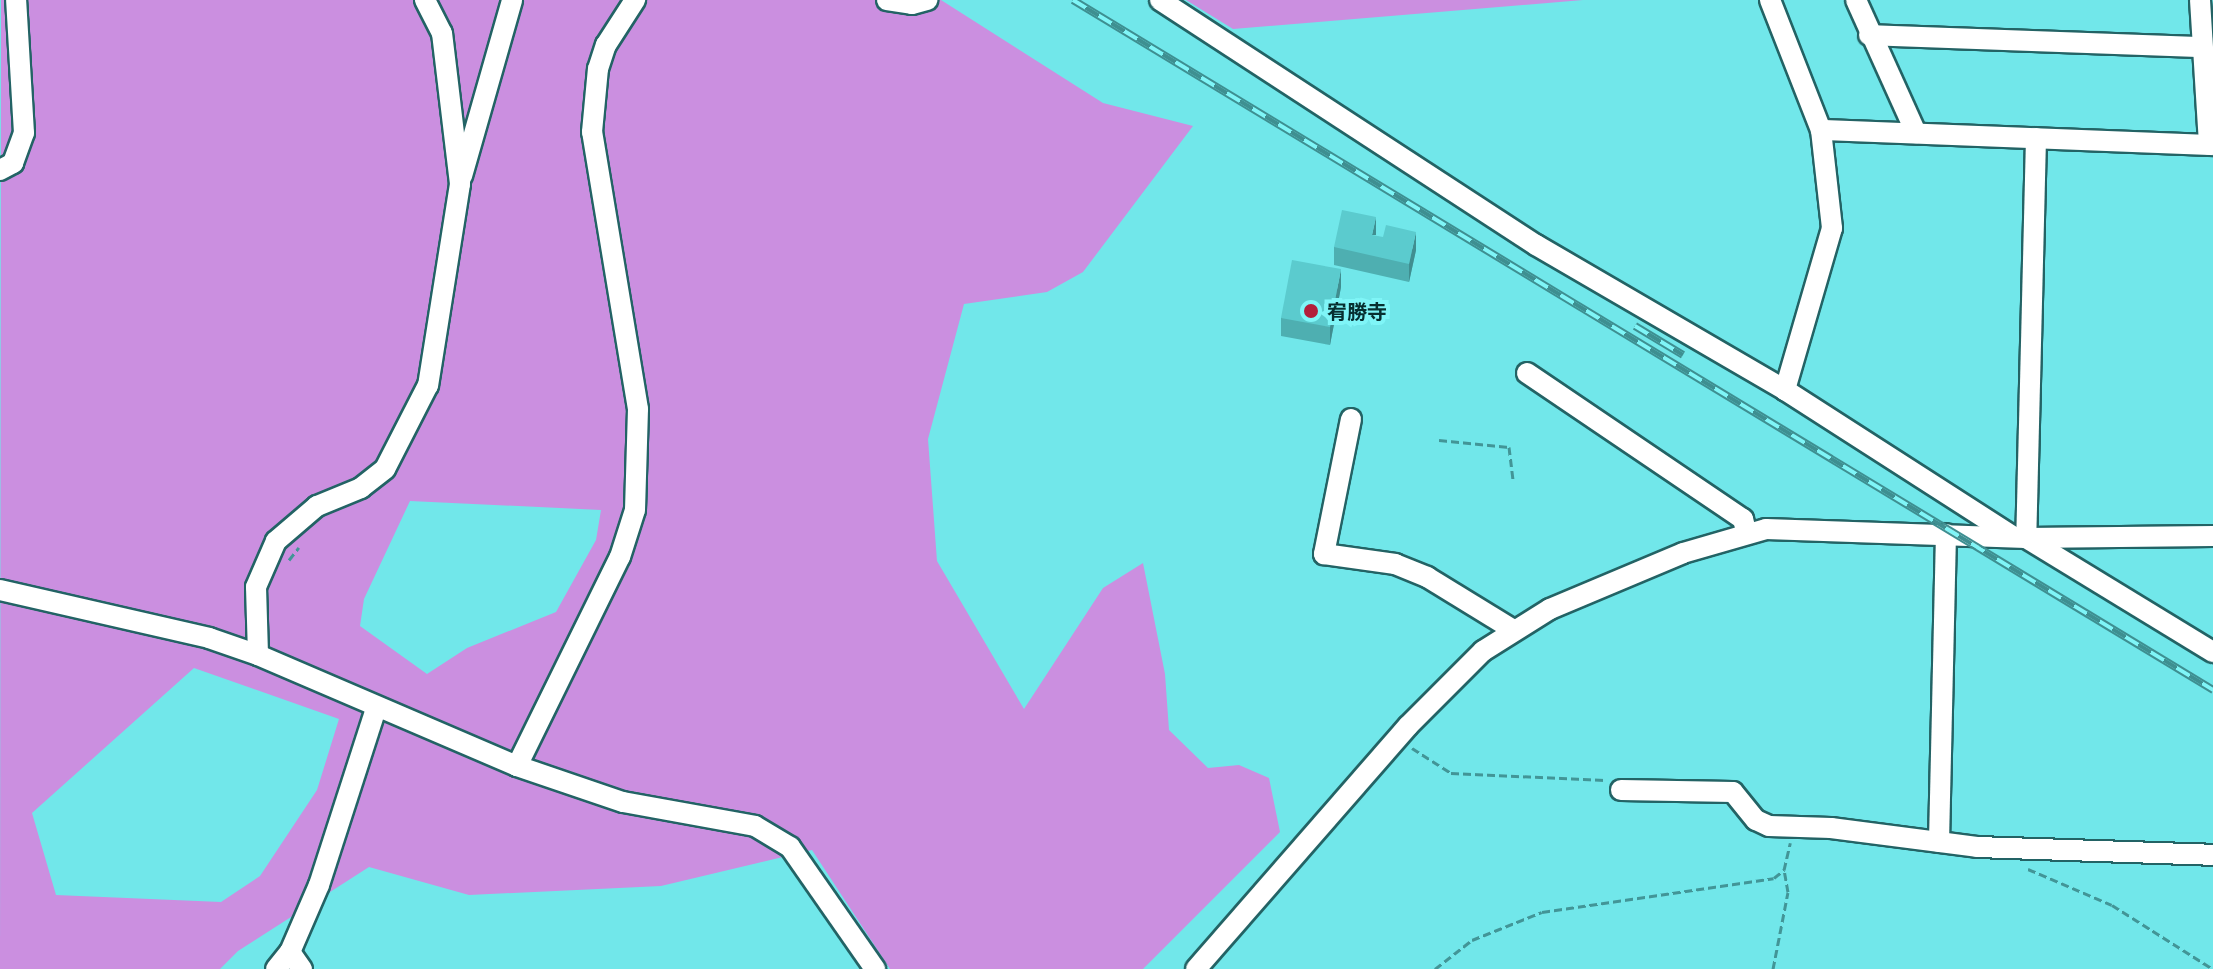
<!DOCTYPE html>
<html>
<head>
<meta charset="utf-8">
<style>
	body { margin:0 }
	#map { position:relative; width:2213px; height:969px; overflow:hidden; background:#71e7ea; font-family:"IBM Plex Sans","Noto Sans JP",sans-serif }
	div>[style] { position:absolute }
	.green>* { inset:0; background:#cb8fe0 }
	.path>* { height:3px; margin-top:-1.5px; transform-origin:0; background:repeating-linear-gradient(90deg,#429597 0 8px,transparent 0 12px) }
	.roads { filter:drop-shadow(2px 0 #236365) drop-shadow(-2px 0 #236365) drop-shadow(0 2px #236365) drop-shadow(0 -2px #236365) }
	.minor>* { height:20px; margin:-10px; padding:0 10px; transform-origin:10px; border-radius:10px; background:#fff }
	.rail>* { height:8px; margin-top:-4px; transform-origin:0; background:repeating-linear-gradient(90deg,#7ff5f7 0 15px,#3e8f91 0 30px); box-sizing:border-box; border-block:2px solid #3e8f91 }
	.wall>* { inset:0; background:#4eafb1 }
	.shaded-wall>* { inset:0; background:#408e90 }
	.building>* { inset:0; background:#5bcbce }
	.dots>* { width:22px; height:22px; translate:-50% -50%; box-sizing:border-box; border:4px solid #7ff5f7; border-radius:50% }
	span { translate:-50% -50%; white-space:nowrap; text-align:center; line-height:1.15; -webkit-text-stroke:8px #7ff5f7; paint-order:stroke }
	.poi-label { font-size:20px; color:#072f30; font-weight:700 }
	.left { translate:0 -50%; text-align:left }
</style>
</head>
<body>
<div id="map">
	<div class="green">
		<div style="clip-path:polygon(evenodd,941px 0,1103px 103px,1193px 126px,1083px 272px,1047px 292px,964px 304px,928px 439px,937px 561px,1024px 709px,1103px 588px,1143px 563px,1165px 674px,1169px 730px,1208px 768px,1239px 765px,1269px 778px,1280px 832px,1143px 969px,890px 969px,812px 850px,661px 886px,469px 895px,369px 867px,238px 951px,220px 969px,0 969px,1px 0,941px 0,410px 501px,601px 510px,596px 540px,556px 612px,467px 648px,427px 674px,360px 626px,364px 599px,410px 501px,941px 0,194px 668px,339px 719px,317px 790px,260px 876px,221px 902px,56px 895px,32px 813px,194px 668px)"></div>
		<div style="clip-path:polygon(1186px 0,1583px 0,1233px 29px)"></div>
	</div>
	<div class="path">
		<div style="left:1439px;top:440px;width:70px;rotate:5.7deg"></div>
		<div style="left:1509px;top:447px;width:33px;rotate:83deg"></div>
		<div style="left:289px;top:560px;width:16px;rotate:-52deg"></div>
		<div style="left:1412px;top:748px;width:46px;rotate:32.7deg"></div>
		<div style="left:1451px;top:773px;width:154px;rotate:2.6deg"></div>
		<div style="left:2028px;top:869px;width:91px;rotate:23.2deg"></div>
		<div style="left:2112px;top:905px;width:120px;rotate:32.4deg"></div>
		<div style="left:1435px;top:969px;width:47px;rotate:-38.1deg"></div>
		<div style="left:1472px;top:940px;width:75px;rotate:-21.8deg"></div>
		<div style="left:1542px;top:912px;width:234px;rotate:-8.3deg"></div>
		<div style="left:1774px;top:878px;width:13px;rotate:-39deg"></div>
		<div style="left:1784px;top:870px;width:28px;rotate:-77deg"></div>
		<div style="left:1773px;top:969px;width:78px;rotate:-79deg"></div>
		<div style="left:1788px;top:892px;width:22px;rotate:-100deg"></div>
	</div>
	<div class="roads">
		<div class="minor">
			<div style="left:425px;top:0;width:37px;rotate:63deg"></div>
			<div style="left:442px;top:33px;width:152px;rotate:83.2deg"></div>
			<div style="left:460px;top:184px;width:204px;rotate:99deg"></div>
			<div style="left:428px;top:385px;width:94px;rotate:117.1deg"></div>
			<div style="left:385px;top:469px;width:31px;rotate:142deg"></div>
			<div style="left:361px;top:488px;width:48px;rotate:157.8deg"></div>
			<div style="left:317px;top:506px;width:54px;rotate:139.5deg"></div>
			<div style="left:276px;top:541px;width:50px;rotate:113.5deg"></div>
			<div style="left:256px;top:587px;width:68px;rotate:88.3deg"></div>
			<div style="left:258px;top:655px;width:282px;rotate:23.2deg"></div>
			<div style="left:517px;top:766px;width:112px;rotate:18.8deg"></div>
			<div style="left:623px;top:802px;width:134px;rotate:10.3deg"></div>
			<div style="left:755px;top:826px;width:41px;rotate:31deg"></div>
			<div style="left:790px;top:847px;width:149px;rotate:55.1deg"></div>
			<div style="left:887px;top:0;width:25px;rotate:9deg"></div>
			<div style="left:912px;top:4px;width:16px;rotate:-15deg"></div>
			<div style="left:1160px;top:0;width:449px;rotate:33.1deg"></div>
			<div style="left:1536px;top:245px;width:288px;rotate:30.2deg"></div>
			<div style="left:1785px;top:390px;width:269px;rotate:32.7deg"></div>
			<div style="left:1770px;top:0;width:140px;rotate:68.6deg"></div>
			<div style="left:1821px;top:130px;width:99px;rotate:83.6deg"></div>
			<div style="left:1832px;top:228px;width:169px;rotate:106.2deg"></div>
			<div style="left:1856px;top:0;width:146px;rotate:65.7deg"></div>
			<div style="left:2200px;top:0;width:145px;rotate:86.4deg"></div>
			<div style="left:1869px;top:35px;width:333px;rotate:2.1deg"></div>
			<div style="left:1821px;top:130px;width:392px;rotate:2.2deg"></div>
			<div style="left:2036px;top:138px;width:400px;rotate:91.4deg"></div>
			<div style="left:2026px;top:538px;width:219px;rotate:31.4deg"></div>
			<div style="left:0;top:170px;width:15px;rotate:-28deg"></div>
			<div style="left:13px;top:163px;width:32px;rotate:-70deg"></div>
			<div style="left:24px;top:133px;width:133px;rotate:-93.4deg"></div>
			<div style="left:462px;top:176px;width:183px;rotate:-74.1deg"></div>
			<div style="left:1527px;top:373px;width:261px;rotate:34.1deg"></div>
			<div style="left:1743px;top:519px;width:12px;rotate:76deg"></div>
			<div style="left:1351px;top:419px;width:138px;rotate:101.3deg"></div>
			<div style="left:1324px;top:554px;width:72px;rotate:8deg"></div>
			<div style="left:1395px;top:564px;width:35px;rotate:22deg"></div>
			<div style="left:1427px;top:577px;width:100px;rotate:31.5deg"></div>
			<div style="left:0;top:590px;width:214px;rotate:12.9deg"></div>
			<div style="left:209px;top:638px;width:52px;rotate:19.1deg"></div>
			<div style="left:517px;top:766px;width:233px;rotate:-63.8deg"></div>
			<div style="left:620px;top:557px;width:49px;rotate:-72.3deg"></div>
			<div style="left:635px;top:510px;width:101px;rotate:-88.3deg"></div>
			<div style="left:638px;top:409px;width:281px;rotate:-99.4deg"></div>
			<div style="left:592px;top:132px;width:63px;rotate:-84.6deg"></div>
			<div style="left:598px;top:69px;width:25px;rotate:-72deg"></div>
			<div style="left:606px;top:45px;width:54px;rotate:-57.2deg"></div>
			<div style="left:1621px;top:790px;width:112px;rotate:1deg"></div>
			<div style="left:1733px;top:792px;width:36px;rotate:51deg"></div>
			<div style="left:1756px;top:820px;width:14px;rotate:25deg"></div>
			<div style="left:1769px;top:826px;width:62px;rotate:1.8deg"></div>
			<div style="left:1831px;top:828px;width:147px;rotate:7.4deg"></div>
			<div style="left:1977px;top:847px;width:236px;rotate:1.9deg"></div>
			<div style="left:1939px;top:842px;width:308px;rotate:-88.7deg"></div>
			<div style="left:290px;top:952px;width:21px;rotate:55deg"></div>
			<div style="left:276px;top:969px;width:22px;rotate:-51deg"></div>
			<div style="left:290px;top:952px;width:73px;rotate:-66.6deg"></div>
			<div style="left:319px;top:885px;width:186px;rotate:-72.1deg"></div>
			<div style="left:1196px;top:969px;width:322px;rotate:-48.9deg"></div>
			<div style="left:1408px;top:726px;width:106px;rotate:-45deg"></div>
			<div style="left:1483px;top:651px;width:79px;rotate:-32.1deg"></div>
			<div style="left:1550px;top:609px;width:144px;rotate:-22.8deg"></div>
			<div style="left:1683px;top:553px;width:86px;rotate:-16.1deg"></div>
			<div style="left:1766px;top:529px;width:260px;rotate:2deg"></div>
			<div style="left:2026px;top:538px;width:187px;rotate:-0.6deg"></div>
		</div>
	</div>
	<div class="rail">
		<div style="left:1073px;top:0;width:1333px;rotate:31.18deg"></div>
		<div style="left:1635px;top:326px;width:56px;rotate:31.1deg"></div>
	</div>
	<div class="wall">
		<div style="clip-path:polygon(1376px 236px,1416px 250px,1409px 282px,1334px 265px,1334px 247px)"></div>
		<div style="clip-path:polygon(1341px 287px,1330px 345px,1281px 336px,1281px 318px)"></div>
	</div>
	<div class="shaded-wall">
		<div style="clip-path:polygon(1376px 217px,1376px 235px,1372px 235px)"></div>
		<div style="clip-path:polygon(1416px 232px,1416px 250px,1409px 282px,1409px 264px)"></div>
		<div style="clip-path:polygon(1341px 269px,1341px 287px,1330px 345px,1330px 327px)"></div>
	</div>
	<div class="building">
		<div style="clip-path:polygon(1342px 210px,1376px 217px,1372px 235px,1383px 237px,1386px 225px,1416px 232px,1409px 264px,1334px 247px)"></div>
		<div style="clip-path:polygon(1292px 260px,1341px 269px,1330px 327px,1281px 318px)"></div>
	</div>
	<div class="dots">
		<div style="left:1311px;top:311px;background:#b21f3b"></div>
	</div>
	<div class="poi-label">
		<span class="left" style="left:1327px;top:311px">宥勝寺</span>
	</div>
</div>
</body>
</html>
